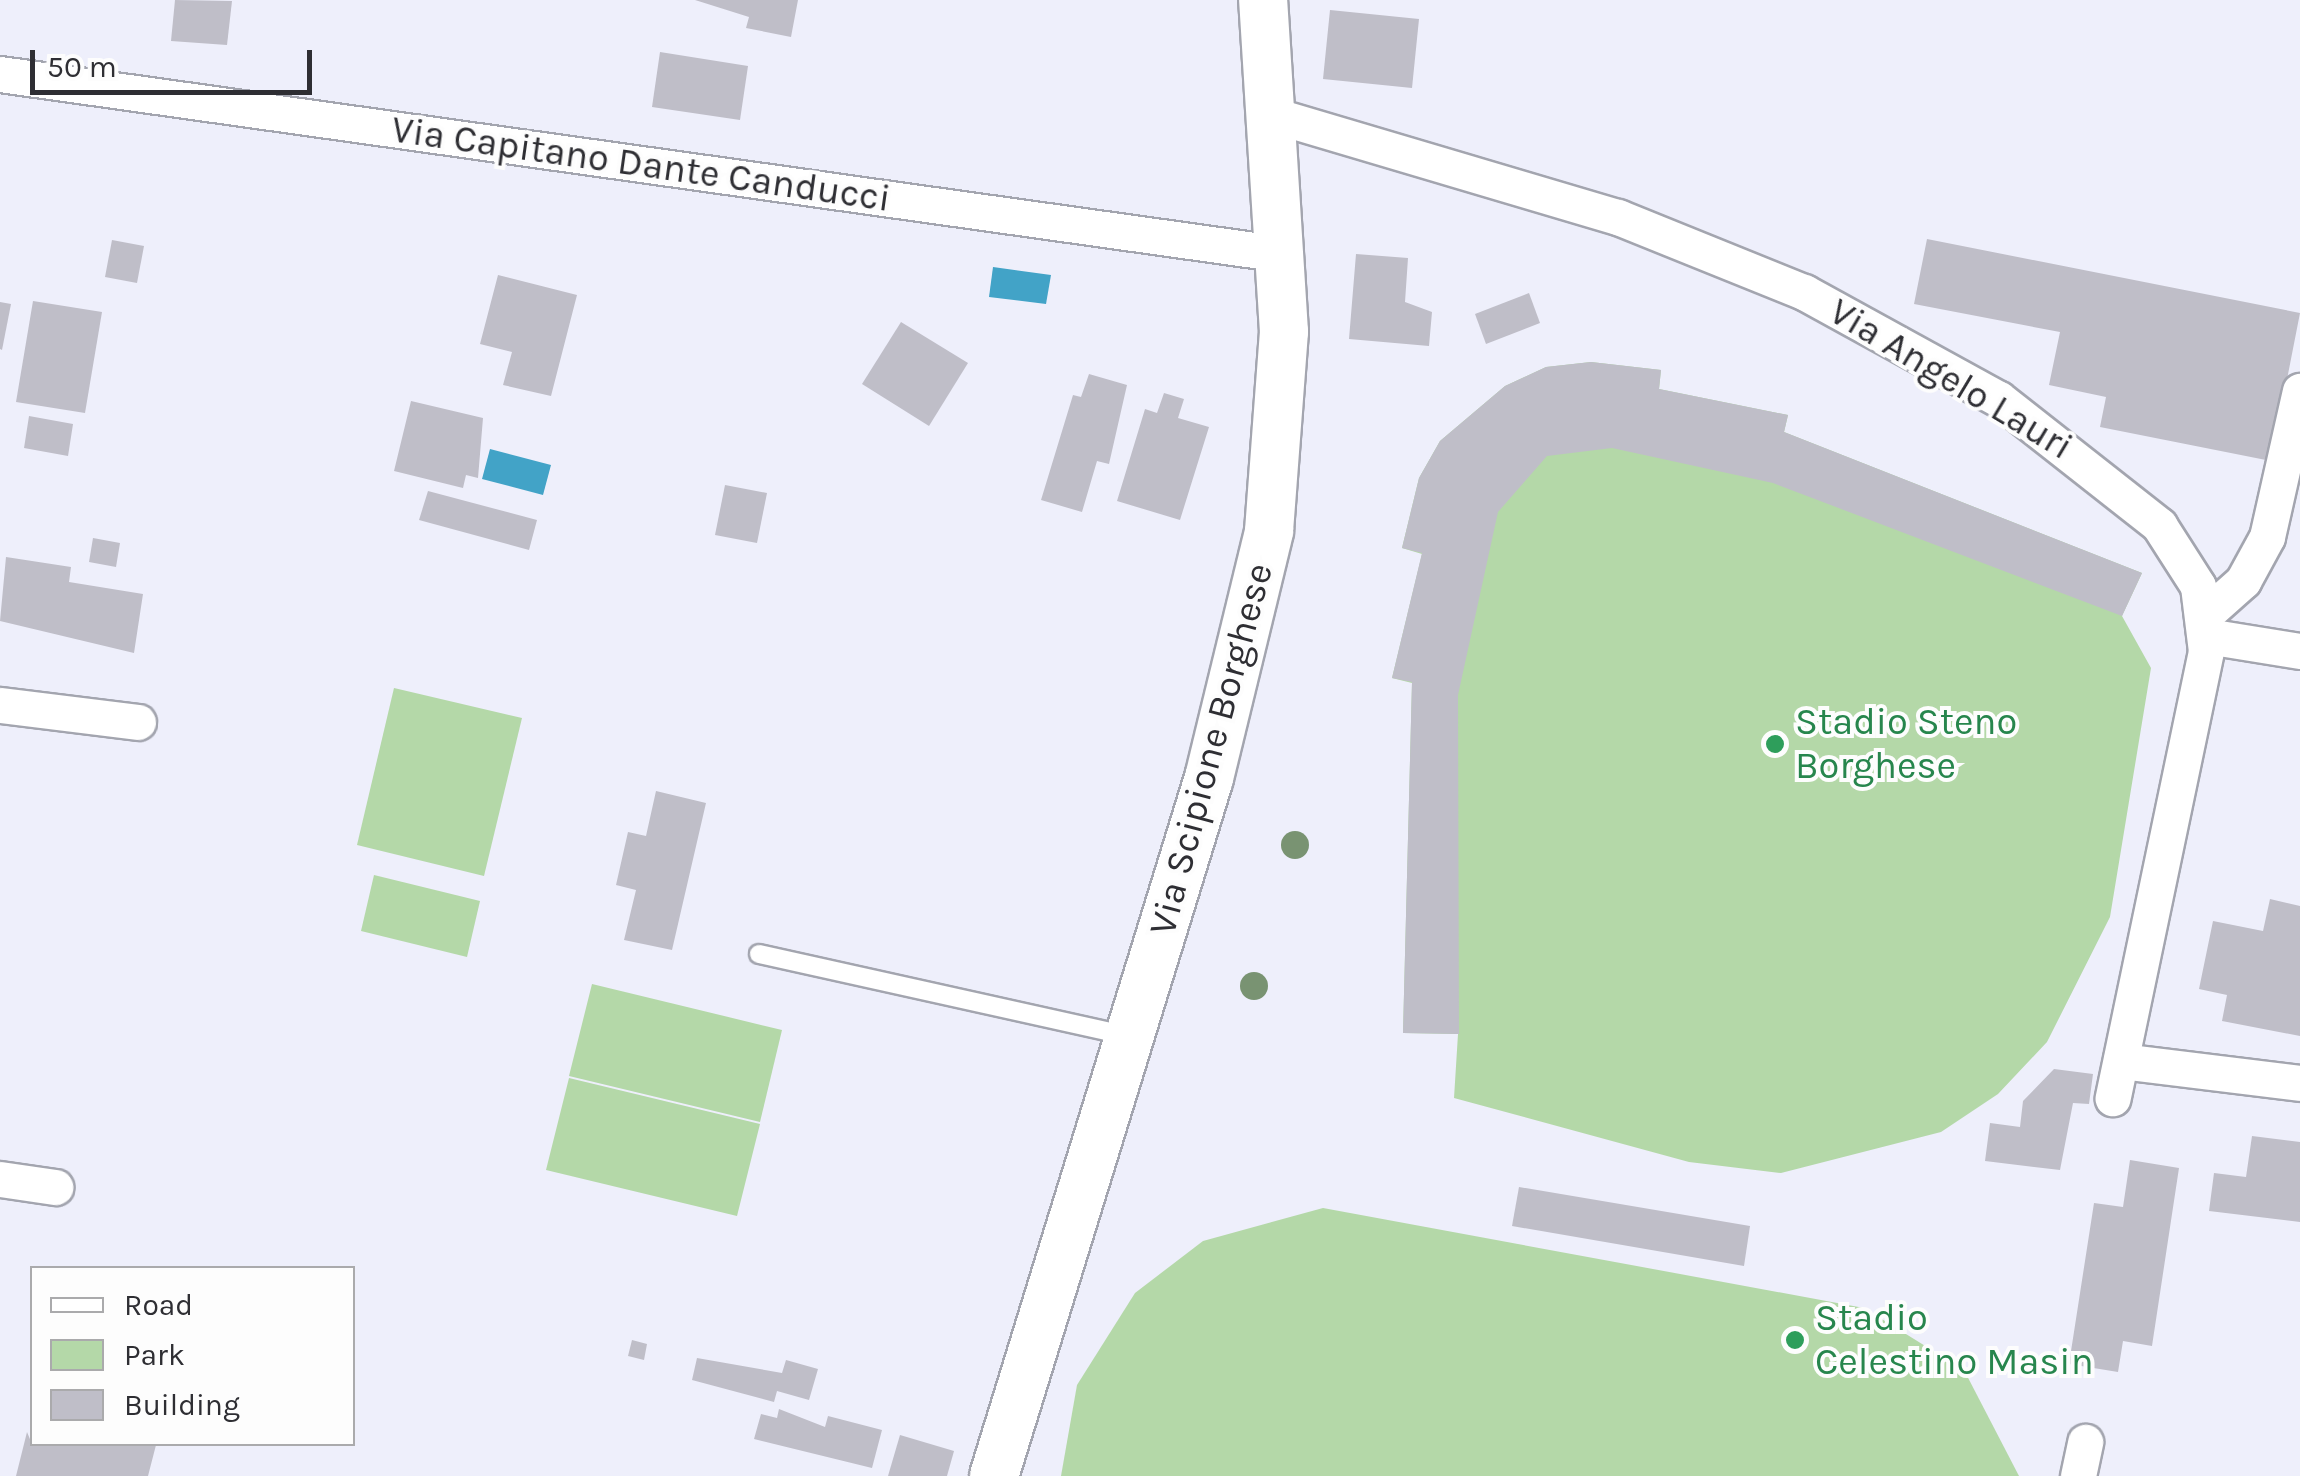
<!DOCTYPE html>
<html>
<head>
<meta charset="utf-8">
<style>
	body { margin:0 }
	#map { position:relative; width:2300px; height:1476px; overflow:hidden; background:#eeeffb; font-family:Karla,sans-serif }
	div>[style] { position:absolute }
	.green>* { inset:0; background:#b4d8a8 }
	.water>* { inset:0; background:#42a3c7 }
	.building>* { inset:0; background:#bfbec8 }
	.roads { filter:drop-shadow(2px 0 #a3a5af) drop-shadow(-2px 0 #a3a5af) drop-shadow(0 2px #a3a5af) drop-shadow(0 -2px #a3a5af) }
	.lane>* { height:18px; margin:-9px; padding:0 9px; transform-origin:9px; border-radius:9px; background:#fff }
	.street>* { height:35px; margin:-17.5px; padding:0 17.5px; transform-origin:17.5px; border-radius:17.5px; background:#fff }
	.secondary>* { height:48px; margin:-24px; padding:0 24px; transform-origin:24px; border-radius:24px; background:#fff }
	.trees>* { width:28px; height:28px; margin:-14px; border-radius:50%; background:#799372 }
	.dots>* { width:28px; height:28px; translate:-50% -50%; box-sizing:border-box; border:5px solid #fdfdfd; border-radius:50% }
	span { translate:-50% -50%; white-space:nowrap; text-align:center; line-height:1.15; -webkit-text-stroke:8px #fdfdfd; paint-order:stroke }
	.street-label { font-size:38px; color:#2e2e33 }
	.leisure-label { font-size:38px; color:#27864d }
	.left { translate:0 -50%; text-align:left }
	.legend { position:absolute; left:30px; top:1266px; width:325px; height:180px; box-sizing:border-box; background:#fdfdfd; border:2px solid #aaaaac; margin:0; padding:12px 18px; list-style:none; font-size:30px; color:#2e2e33 }
	.legend li { display:flex; align-items:center; gap:20px; height:50px }
	.legend b { width:50px; border:2px solid #aaaaac }
	.scale { position:absolute; left:30px; top:50px; width:282px; height:45px; box-sizing:border-box; border:5px solid #2e2e33; border-top:0; padding-left:12px; font-size:30px; line-height:35px; white-space:nowrap; color:#2e2e33; -webkit-text-stroke:8px #fdfdfd; paint-order:stroke }
</style>
</head>
<body>
<div id="map">
	<div class="green">
		<div style="clip-path:polygon(1591px 362px,1661px 370px,1659px 389px,1788px 415px,1784px 432px,2142px 573px,2122px 616px,2151px 668px,2110px 917px,2047px 1042px,1998px 1094px,1941px 1132px,1781px 1173px,1689px 1162px,1454px 1098px,1458px 1034px,1403px 1033px,1412px 683px,1392px 678px,1422px 554px,1402px 548px,1419px 478px,1440px 441px,1505px 386px,1546px 367px)"></div>
		<div style="clip-path:polygon(394px 688px,522px 718px,484px 876px,357px 845px)"></div>
		<div style="clip-path:polygon(374px 875px,480px 901px,467px 957px,361px 931px)"></div>
		<div style="clip-path:polygon(592px 984px,782px 1030px,760px 1122px,569px 1076px)"></div>
		<div style="clip-path:polygon(569px 1078px,760px 1124px,737px 1216px,546px 1170px)"></div>
		<div style="clip-path:polygon(1323px 1208px,1864px 1308px,1964px 1370px,2019px 1476px,1061px 1476px,1077px 1385px,1135px 1293px,1203px 1241px)"></div>
	</div>
	<div class="water">
		<div style="clip-path:polygon(993px 267px,1051px 275px,1046px 304px,989px 297px)"></div>
		<div style="clip-path:polygon(490px 449px,551px 465px,543px 495px,482px 479px)"></div>
	</div>
	<div class="building">
		<div style="clip-path:polygon(175px 0,232px 1px,227px 45px,171px 41px)"></div>
		<div style="clip-path:polygon(695px 0,798px 0,791px 37px,746px 28px,749px 17px)"></div>
		<div style="clip-path:polygon(1330px 10px,1419px 19px,1412px 88px,1323px 79px)"></div>
		<div style="clip-path:polygon(660px 52px,748px 66px,740px 120px,652px 107px)"></div>
		<div style="clip-path:polygon(1927px 239px,2300px 313px,2271px 461px,2100px 427px,2106px 397px,2049px 385px,2060px 332px,1914px 304px)"></div>
		<div style="clip-path:polygon(112px 240px,144px 246px,137px 283px,105px 277px)"></div>
		<div style="clip-path:polygon(1356px 254px,1408px 258px,1405px 302px,1432px 312px,1429px 346px,1349px 339px)"></div>
		<div style="clip-path:polygon(498px 275px,577px 295px,551px 396px,503px 385px,512px 352px,480px 344px)"></div>
		<div style="clip-path:polygon(1529px 293px,1540px 323px,1486px 344px,1475px 314px)"></div>
		<div style="clip-path:polygon(33px 301px,102px 312px,85px 413px,16px 402px)"></div>
		<div style="clip-path:polygon(0 302px,11px 304px,2px 350px,0 349px)"></div>
		<div style="clip-path:polygon(901px 322px,968px 363px,929px 426px,862px 384px)"></div>
		<div style="clip-path:polygon(1591px 362px,1661px 370px,1659px 389px,1788px 415px,1784px 432px,2142px 573px,2122px 616px,1773px 483px,1612px 448px,1547px 456px,1498px 512px,1458px 695px,1459px 1034px,1403px 1033px,1412px 682px,1392px 678px,1422px 553px,1402px 548px,1419px 478px,1440px 441px,1505px 386px,1546px 367px)"></div>
		<div style="clip-path:polygon(1089px 374px,1127px 385px,1109px 464px,1097px 461px,1082px 512px,1041px 500px,1073px 395px,1081px 397px)"></div>
		<div style="clip-path:polygon(1164px 393px,1184px 399px,1178px 418px,1209px 427px,1180px 520px,1117px 501px,1145px 409px,1157px 413px)"></div>
		<div style="clip-path:polygon(411px 401px,483px 418px,478px 478px,466px 475px,463px 488px,394px 471px)"></div>
		<div style="clip-path:polygon(29px 416px,73px 424px,68px 456px,24px 448px)"></div>
		<div style="clip-path:polygon(725px 485px,767px 493px,757px 543px,715px 535px)"></div>
		<div style="clip-path:polygon(428px 491px,537px 520px,529px 550px,419px 520px)"></div>
		<div style="clip-path:polygon(93px 538px,120px 543px,116px 567px,89px 562px)"></div>
		<div style="clip-path:polygon(6px 557px,71px 567px,69px 582px,143px 594px,134px 653px,0 621px)"></div>
		<div style="clip-path:polygon(656px 791px,706px 803px,672px 950px,624px 940px,636px 890px,616px 885px,628px 832px,646px 836px)"></div>
		<div style="clip-path:polygon(2270px 899px,2300px 906px,2300px 1036px,2222px 1021px,2227px 995px,2199px 989px,2213px 921px,2263px 931px)"></div>
		<div style="clip-path:polygon(2054px 1069px,2093px 1074px,2089px 1104px,2073px 1103px,2060px 1170px,1985px 1161px,1990px 1123px,2020px 1127px,2023px 1101px)"></div>
		<div style="clip-path:polygon(2252px 1136px,2300px 1142px,2300px 1222px,2209px 1211px,2214px 1173px,2246px 1177px)"></div>
		<div style="clip-path:polygon(2130px 1160px,2179px 1168px,2152px 1346px,2123px 1341px,2118px 1372px,2069px 1364px,2094px 1203px,2123px 1207px)"></div>
		<div style="clip-path:polygon(1519px 1187px,1750px 1226px,1744px 1266px,1512px 1226px)"></div>
		<div style="clip-path:polygon(632px 1340px,647px 1344px,644px 1360px,628px 1356px)"></div>
		<div style="clip-path:polygon(697px 1358px,782px 1373px,786px 1360px,818px 1369px,809px 1400px,777px 1391px,774px 1402px,692px 1380px)"></div>
		<div style="clip-path:polygon(779px 1409px,825px 1427px,828px 1416px,882px 1430px,872px 1468px,754px 1439px,761px 1414px,777px 1418px)"></div>
		<div style="clip-path:polygon(27px 1432px,32px 1444px,156px 1445px,148px 1476px,16px 1476px)"></div>
		<div style="clip-path:polygon(900px 1435px,954px 1451px,947px 1476px,888px 1476px)"></div>
	</div>
	<div class="roads">
		<div class="lane">
			<div style="left:759px;top:954px;width:380px;rotate:12.5deg"></div>
		</div>
		<div class="street">
			<div style="left:0;top:74px;width:1295px;rotate:7.99deg"></div>
			<div style="left:1273px;top:115px;width:360px;rotate:16.5deg"></div>
			<div style="left:1618px;top:217px;width:201px;rotate:22deg"></div>
			<div style="left:1804px;top:292px;width:222px;rotate:28.8deg"></div>
			<div style="left:1999px;top:399px;width:204px;rotate:38.2deg"></div>
			<div style="left:2159px;top:525px;width:72px;rotate:57.4deg"></div>
			<div style="left:2198px;top:586px;width:65px;rotate:83deg"></div>
			<div style="left:2206px;top:651px;width:457px;rotate:101.8deg"></div>
			<div style="left:2206px;top:614px;width:50px;rotate:-41.7deg"></div>
			<div style="left:2243px;top:581px;width:50px;rotate:-61.4deg"></div>
			<div style="left:2267px;top:537px;width:150px;rotate:-77.3deg"></div>
			<div style="left:2207px;top:636px;width:94px;rotate:9.2deg"></div>
			<div style="left:0;top:705px;width:139px;rotate:7deg"></div>
			<div style="left:2121px;top:1061px;width:180px;rotate:7deg"></div>
			<div style="left:0;top:1179px;width:56px;rotate:8.3deg"></div>
			<div style="left:2078px;top:1476px;width:35px;rotate:-78deg"></div>
		</div>
		<div class="secondary">
			<div style="left:994px;top:1476px;width:730px;rotate:-72.88deg"></div>
			<div style="left:1209px;top:778px;width:254px;rotate:-76.3deg"></div>
			<div style="left:1269px;top:531px;width:200px;rotate:-85.7deg"></div>
			<div style="left:1284px;top:332px;width:333px;rotate:-93.6deg"></div>
		</div>
	</div>
	<div class="trees">
		<div style="left:1295px;top:845px"></div>
		<div style="left:1254px;top:986px"></div>
	</div>
	<div class="dots">
		<div style="left:1775px;top:744px;background:#2e9e5b"></div>
		<div style="left:1795px;top:1340px;background:#2e9e5b"></div>
	</div>
	<div class="street-label">
		<span style="left:641px;top:164px;rotate:8deg">Via Capitano Dante Canducci</span>
		<span style="left:1951px;top:379px;rotate:31deg">Via Angelo Lauri</span>
		<span style="left:1211px;top:749px;rotate:-75deg">Via Scipione Borghese</span>
	</div>
	<div class="leisure-label">
		<span class="left" style="left:1795px;top:744px">Stadio Steno<br>Borghese</span>
		<span class="left" style="left:1815px;top:1340px">Stadio<br>Celestino Masin</span>
	</div>
	<ul class="legend">
	<li><b style="height:12px;background:#fff"></b>Road</li>
	<li><b style="height:28px;background:#b4d8a8"></b>Park</li>
	<li><b style="height:28px;background:#bfbec8"></b>Building</li>
	</ul>
	<div class="scale">50 m</div>
</div>
</body>
</html>
